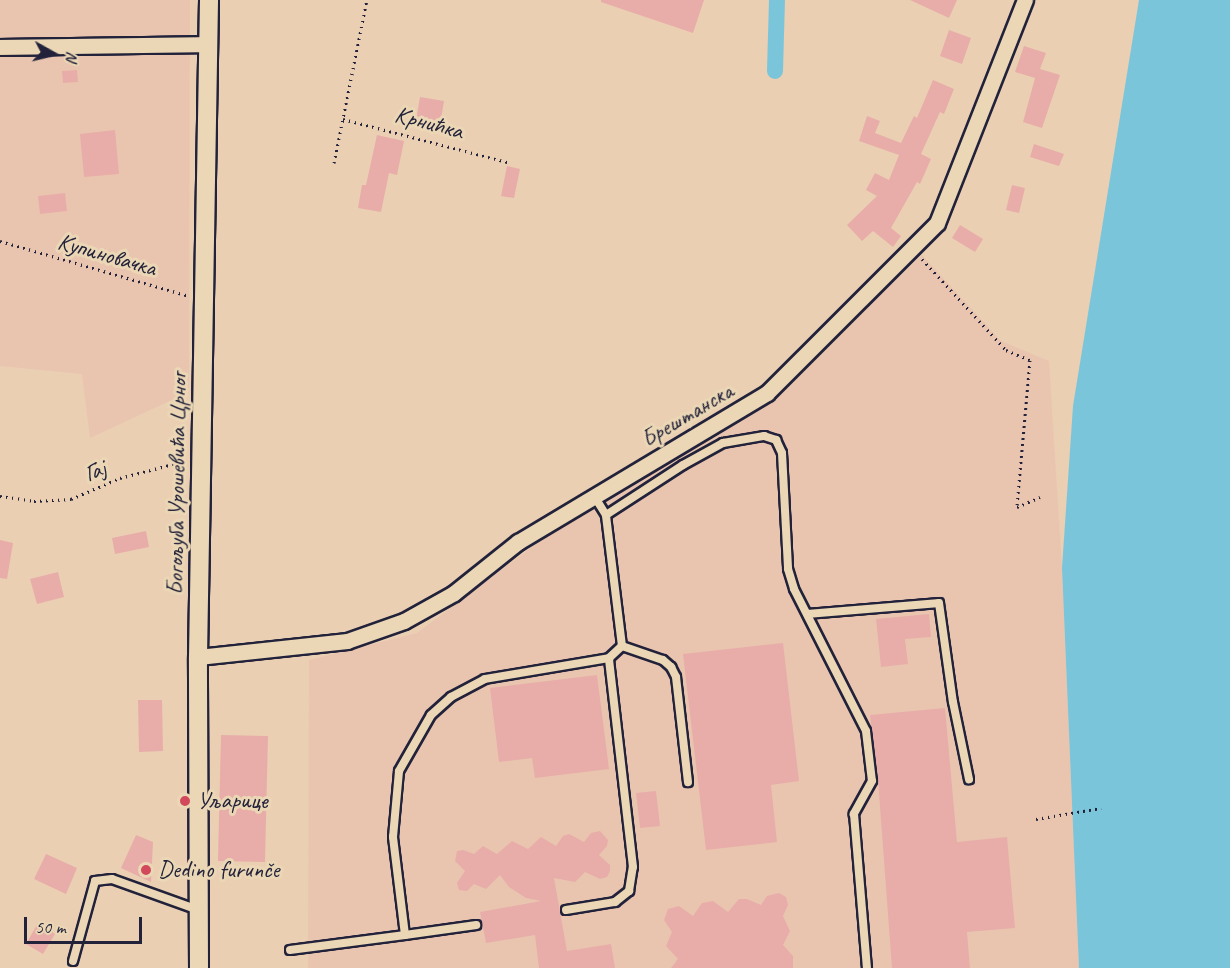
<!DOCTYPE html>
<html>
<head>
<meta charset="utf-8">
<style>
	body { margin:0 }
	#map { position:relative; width:1230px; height:968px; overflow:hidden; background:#eacfb3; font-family:Caveat,sans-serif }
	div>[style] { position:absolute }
	.built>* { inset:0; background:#e9c5b0 }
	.water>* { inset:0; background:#7bc5db }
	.canal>* { height:16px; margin:-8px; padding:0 8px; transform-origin:8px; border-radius:8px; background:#7bc5db }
	.building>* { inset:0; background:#e8ada9 }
	.path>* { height:3px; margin-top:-1.5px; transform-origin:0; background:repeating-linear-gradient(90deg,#22223b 0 1.5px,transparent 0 6px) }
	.roads { filter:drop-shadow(2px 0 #22223b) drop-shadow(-2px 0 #22223b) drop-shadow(0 2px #22223b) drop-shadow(0 -2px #22223b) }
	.service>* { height:8px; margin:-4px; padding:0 4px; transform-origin:4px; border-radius:4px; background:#ebd7b5 }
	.minor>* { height:15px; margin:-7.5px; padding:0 7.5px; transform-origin:7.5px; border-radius:7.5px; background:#ebd7b5 }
	.tertiary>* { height:18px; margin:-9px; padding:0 9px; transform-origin:9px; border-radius:9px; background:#ebd7b5 }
	.dots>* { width:16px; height:16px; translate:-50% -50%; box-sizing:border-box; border:3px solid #ebd7b5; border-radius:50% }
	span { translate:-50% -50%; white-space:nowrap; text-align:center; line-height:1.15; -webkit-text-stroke:6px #ebd7b5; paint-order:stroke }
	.street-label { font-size:24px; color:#22223b }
	.poi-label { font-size:24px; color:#22223b }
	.left { translate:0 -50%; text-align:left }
	.north { position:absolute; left:24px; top:24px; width:60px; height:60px; -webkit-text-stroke:4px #ebd7b5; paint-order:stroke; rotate:98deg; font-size:16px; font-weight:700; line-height:24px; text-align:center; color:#22223b }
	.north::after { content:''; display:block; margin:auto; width:21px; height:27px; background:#22223b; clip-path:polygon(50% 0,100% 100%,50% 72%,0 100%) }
	.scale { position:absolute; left:24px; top:917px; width:118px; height:27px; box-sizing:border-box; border:3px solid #22223b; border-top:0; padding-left:8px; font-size:18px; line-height:21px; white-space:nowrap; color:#22223b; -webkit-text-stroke:4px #ebd7b5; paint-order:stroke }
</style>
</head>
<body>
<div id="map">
	<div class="built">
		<div style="clip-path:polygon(0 0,190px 0,189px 392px,90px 438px,82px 374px,0 366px)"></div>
		<div style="clip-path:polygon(922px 255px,1001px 341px,1049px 361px,1062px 568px,1079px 968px,308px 968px,309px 660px,417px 633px,560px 526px,718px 431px,825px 348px)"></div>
	</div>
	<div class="water">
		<div style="clip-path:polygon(1139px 0,1230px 0,1230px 968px,1079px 968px,1062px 568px,1073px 406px)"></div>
	</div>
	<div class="canal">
		<div style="left:775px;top:71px;width:71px;rotate:-88.4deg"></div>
	</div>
	<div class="building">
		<div style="clip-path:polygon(601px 0,704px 0,693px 33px,601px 2px)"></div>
		<div style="clip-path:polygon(910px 0,957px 0,949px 18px)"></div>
		<div style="clip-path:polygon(949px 30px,971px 38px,962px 64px,940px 56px)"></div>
		<div style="clip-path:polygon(1024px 46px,1046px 53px,1040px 69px,1060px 75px,1042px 128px,1023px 122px,1035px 78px,1015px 72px)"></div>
		<div style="clip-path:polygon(77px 70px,78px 82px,63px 83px,62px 71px)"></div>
		<div style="clip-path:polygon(933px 80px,954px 89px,944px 114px,940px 112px,921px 154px,931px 159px,920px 184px,917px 182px,891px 228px,901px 236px,893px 247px,873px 231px,862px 241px,847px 225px,877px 196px,866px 190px,875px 173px,889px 180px,899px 155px,859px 141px,867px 116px,880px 121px,875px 133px,901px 143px,914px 116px,917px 118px)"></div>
		<div style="clip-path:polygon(420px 97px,444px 101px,440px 125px,416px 121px)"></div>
		<div style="clip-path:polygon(115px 130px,119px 174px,84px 177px,80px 134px)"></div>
		<div style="clip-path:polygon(377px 135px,404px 141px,397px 175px,389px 173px,381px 212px,358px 208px,362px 185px,366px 185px)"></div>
		<div style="clip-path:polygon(1034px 144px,1064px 154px,1059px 166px,1030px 157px)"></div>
		<div style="clip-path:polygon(507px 166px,520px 169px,514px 198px,501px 196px)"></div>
		<div style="clip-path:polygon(1012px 185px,1025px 188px,1019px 213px,1006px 210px)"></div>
		<div style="clip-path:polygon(65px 193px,67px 211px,40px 214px,38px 196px)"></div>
		<div style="clip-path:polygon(960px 225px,983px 239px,975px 252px,952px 238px)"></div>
		<div style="clip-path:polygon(146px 531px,149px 547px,115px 554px,112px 538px)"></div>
		<div style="clip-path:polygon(0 540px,13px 543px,7px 579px,0 578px)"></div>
		<div style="clip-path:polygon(58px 572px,64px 597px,37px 604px,30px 579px)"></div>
		<div style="clip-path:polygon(929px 614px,931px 637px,905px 639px,908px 664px,881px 667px,876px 619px)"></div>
		<div style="clip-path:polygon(783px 643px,799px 781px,771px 785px,777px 842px,706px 850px,683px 654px)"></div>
		<div style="clip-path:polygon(597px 675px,609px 769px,535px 778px,532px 758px,499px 762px,490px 688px)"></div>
		<div style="clip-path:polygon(138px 700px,162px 700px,163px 751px,139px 752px)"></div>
		<div style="clip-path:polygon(945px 708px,957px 842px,1007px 837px,1015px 928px,967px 932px,970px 968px,892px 968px,878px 780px,870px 715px)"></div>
		<div style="clip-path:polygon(221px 735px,268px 736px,265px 862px,218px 861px)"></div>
		<div style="clip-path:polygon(656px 791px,660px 826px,640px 828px,636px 793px)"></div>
		<div style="clip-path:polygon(600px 831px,608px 840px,607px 846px,599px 855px,610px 865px,610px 871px,607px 877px,600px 879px,585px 872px,575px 882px,554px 878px,567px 951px,611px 944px,615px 968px,539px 968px,535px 935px,486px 943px,480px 912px,541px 901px,526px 898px,509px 887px,500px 875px,486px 889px,474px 884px,467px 891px,459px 890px,457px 883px,465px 871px,455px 861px,457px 851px,463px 850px,474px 854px,483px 846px,497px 854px,512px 841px,528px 849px,541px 837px,556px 846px,563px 836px,569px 834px,584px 842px,591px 833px)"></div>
		<div style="clip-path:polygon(136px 835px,153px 842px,151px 882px,121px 868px)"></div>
		<div style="clip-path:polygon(46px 854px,77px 868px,66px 894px,34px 879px)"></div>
		<div style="clip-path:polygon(779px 893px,786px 897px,788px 905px,783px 916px,790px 931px,783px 945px,793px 956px,793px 968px,671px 968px,678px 959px,666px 946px,672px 932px,664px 920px,668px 909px,679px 906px,693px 916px,702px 903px,713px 901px,728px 912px,739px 899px,747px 899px,761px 905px,767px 896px)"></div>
		<div style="clip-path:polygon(38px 923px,55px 934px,43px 954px,26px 944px)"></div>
	</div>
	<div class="path">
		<div style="left:343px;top:119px;width:170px;rotate:14.7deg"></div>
		<div style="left:334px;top:163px;width:166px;rotate:-78.6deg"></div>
		<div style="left:0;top:241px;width:197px;rotate:16.2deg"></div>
		<div style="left:922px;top:259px;width:124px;rotate:47.3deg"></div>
		<div style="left:1006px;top:350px;width:26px;rotate:23deg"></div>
		<div style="left:1030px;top:360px;width:148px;rotate:95.1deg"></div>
		<div style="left:1017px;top:507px;width:25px;rotate:-23deg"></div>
		<div style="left:0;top:496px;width:34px;rotate:8deg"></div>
		<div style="left:34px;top:501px;width:37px;rotate:-3deg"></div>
		<div style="left:71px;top:499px;width:53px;rotate:-23.2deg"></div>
		<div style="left:120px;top:478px;width:67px;rotate:-14.7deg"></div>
		<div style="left:1036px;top:819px;width:66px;rotate:-9.6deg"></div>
	</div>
	<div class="roads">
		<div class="service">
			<div style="left:606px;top:515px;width:92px;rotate:-33deg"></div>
			<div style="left:683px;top:465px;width:46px;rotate:-28.8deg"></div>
			<div style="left:723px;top:443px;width:42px;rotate:-9.7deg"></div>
			<div style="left:764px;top:436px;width:13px;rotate:18deg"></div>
			<div style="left:776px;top:440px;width:14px;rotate:65deg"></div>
			<div style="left:782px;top:453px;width:116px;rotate:87deg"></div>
			<div style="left:788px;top:569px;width:21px;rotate:73deg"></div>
			<div style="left:794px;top:589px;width:159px;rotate:63.1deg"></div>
			<div style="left:866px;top:731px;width:50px;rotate:83.2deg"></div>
			<div style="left:872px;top:781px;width:38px;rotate:119deg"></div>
			<div style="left:854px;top:814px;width:155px;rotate:85.2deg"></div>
			<div style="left:808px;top:614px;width:131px;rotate:-4.8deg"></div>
			<div style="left:939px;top:603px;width:100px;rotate:82deg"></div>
			<div style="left:953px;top:702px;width:79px;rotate:78.3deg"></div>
			<div style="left:622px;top:646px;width:43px;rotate:18.9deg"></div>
			<div style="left:663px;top:660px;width:11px;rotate:41deg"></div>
			<div style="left:671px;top:667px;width:11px;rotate:63deg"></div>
			<div style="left:676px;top:677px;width:106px;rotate:83.5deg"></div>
			<div style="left:566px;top:910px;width:50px;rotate:-9.3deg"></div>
			<div style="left:615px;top:902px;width:18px;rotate:-38deg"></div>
			<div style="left:629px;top:891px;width:24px;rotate:-81deg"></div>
			<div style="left:633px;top:867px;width:210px;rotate:-96.6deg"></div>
			<div style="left:609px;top:658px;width:18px;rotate:-43deg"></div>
			<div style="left:622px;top:646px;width:132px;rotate:-97deg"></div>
			<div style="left:606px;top:515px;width:22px;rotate:-122deg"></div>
			<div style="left:405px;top:935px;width:72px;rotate:-8deg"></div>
			<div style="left:290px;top:950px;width:116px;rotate:-7.4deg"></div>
			<div style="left:405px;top:935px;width:99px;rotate:-97deg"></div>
			<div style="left:393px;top:837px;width:66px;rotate:-84.8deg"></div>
			<div style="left:399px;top:771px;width:64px;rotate:-60.3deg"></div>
			<div style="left:431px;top:715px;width:27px;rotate:-42deg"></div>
			<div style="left:451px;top:697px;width:38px;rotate:-28deg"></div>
			<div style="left:485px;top:679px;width:126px;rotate:-9.6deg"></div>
			<div style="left:73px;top:961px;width:83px;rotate:-74.6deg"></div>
			<div style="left:95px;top:881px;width:17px;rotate:-7deg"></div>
			<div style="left:112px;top:879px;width:91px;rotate:19.8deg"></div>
		</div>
		<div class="minor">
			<div style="left:0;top:47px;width:208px;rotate:-0.8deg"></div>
			<div style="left:198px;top:657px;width:150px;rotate:-6.1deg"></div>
			<div style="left:347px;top:641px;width:60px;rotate:-19.3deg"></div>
			<div style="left:404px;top:621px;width:57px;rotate:-29.2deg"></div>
			<div style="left:454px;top:593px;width:82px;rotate:-38.6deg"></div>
			<div style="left:518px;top:542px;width:290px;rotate:-30.9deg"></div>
			<div style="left:767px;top:393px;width:240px;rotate:-45deg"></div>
			<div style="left:937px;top:223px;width:240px;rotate:-68.5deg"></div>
		</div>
		<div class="tertiary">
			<div style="left:199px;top:968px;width:311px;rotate:-90.2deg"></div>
			<div style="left:198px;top:657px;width:657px;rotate:-89.04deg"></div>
		</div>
	</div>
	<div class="dots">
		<div style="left:185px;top:801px;background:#d1495b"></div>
		<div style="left:146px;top:870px;background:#d1495b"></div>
	</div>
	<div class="street-label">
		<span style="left:429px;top:123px;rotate:15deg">Крнићка</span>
		<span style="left:107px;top:255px;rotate:16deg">Купиновачка</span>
		<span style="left:687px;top:415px;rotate:-31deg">Брештанска</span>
		<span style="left:95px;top:471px;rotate:-22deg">Гај</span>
		<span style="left:177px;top:484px;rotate:-89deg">Богољуба Урошевића Црног</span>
	</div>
	<div class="poi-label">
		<span class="left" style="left:197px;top:801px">Уљарице</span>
		<span class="left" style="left:158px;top:870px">Dedino furunče</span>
	</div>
	<div class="north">N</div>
	<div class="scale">50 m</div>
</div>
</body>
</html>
